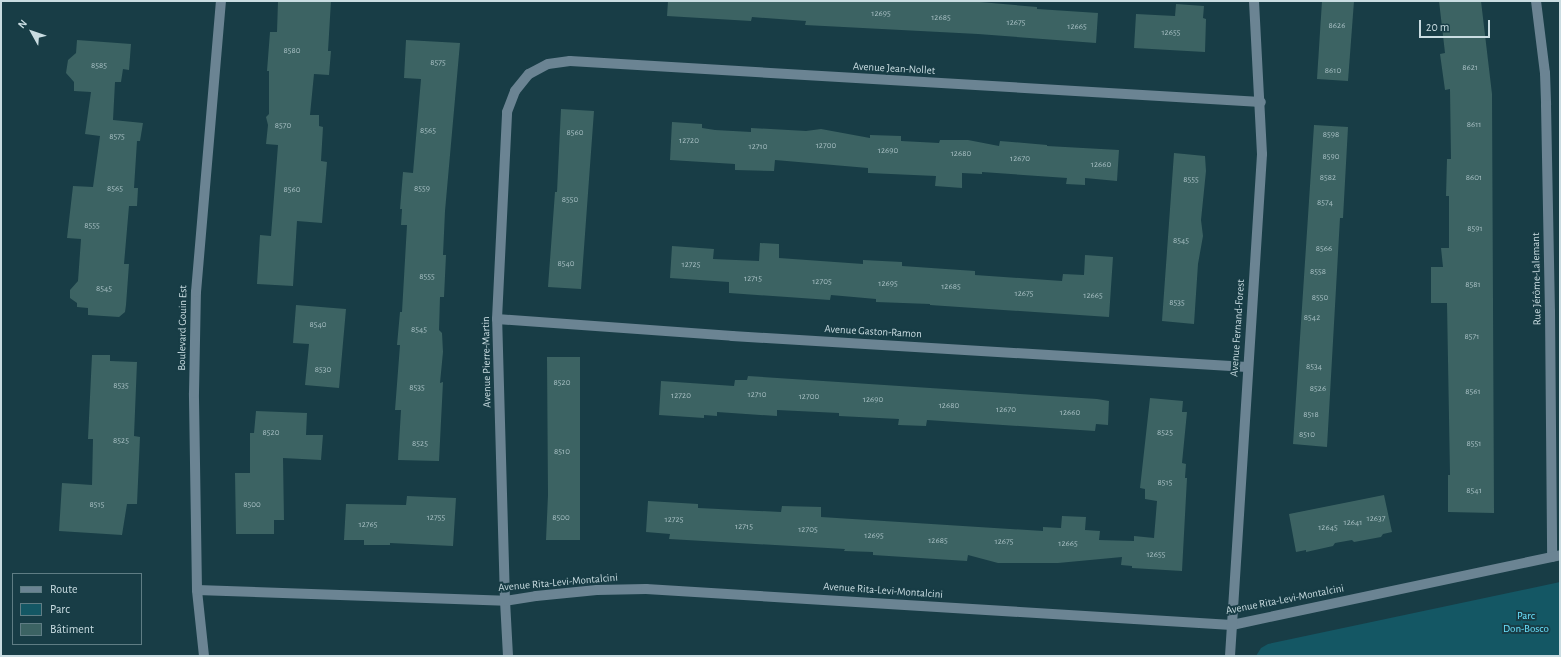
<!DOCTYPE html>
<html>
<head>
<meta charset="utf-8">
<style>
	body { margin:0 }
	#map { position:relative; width:1561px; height:657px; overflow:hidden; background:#183d46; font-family:"Alegreya Sans",sans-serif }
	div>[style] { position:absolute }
	.green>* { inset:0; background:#145764 }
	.building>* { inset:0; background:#3c6363 }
	.minor>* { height:10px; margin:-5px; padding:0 5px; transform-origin:5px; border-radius:5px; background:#6b8493 }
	span { translate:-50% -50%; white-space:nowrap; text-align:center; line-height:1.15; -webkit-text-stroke:4px #183d46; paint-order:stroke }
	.number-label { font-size:9px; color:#a6bec2 }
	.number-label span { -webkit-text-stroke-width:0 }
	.street-label { font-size:11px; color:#c9dce1 }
	.park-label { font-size:11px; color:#6be1fd }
	.frame { position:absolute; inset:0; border:2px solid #c9dce1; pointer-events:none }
	.legend { position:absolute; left:12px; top:573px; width:130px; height:72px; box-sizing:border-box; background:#183d46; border:1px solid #5f7d84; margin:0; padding:5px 7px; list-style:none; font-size:12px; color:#c9dce1 }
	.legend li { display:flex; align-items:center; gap:8px; height:20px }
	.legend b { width:20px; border:1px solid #5f7d84 }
	.north { position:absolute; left:12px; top:12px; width:40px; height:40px; -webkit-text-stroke:3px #183d46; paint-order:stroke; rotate:310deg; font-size:11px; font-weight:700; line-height:16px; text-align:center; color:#c9dce1 }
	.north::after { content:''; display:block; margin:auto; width:14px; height:18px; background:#c9dce1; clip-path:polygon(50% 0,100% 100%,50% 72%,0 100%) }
	.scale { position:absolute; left:1419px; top:20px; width:71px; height:18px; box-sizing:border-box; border:2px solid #c9dce1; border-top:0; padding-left:5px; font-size:12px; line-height:14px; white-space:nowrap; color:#c9dce1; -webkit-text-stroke:3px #183d46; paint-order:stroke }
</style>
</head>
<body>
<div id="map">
	<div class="green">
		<div style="clip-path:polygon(1560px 582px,1560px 656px,1256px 656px,1261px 648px,1268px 644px)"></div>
	</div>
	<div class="building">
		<div style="clip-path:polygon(278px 1px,331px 1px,328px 51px,331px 51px,329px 75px,314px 74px,310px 115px,319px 115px,319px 126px,323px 127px,321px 161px,327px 162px,322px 223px,297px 221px,293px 286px,257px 284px,260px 235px,271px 236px,278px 145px,266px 144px,268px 125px,266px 117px,269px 114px,269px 71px,267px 71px,270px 32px,277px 32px)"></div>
		<div style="clip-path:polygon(668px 1px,968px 1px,1037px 7px,1037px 9px,1098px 13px,1096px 43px,978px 34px,805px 25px,806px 21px,752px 17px,751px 21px,667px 16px)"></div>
		<div style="clip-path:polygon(1322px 1px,1354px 1px,1348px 81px,1317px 79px)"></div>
		<div style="clip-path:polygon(1439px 1px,1481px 1px,1492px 94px,1494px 513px,1448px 512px,1448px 475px,1450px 475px,1447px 303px,1431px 303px,1431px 267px,1443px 267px,1441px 248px,1449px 248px,1449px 196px,1446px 196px,1447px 159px,1451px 159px,1450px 89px,1445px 90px,1440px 54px,1445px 53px)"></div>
		<div style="clip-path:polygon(1176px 4px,1204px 6px,1203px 18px,1206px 19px,1205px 52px,1134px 48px,1136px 14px,1175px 16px)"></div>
		<div style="clip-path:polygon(77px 40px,131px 44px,129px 70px,123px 69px,121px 82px,115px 82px,113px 120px,143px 123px,140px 141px,137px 141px,134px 188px,138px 188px,137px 206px,129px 206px,124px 264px,129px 264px,126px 305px,125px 312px,119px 317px,88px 315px,88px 308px,77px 307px,77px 303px,70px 298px,70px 290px,78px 281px,81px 239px,67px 238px,73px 186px,93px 187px,100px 136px,85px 134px,91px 92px,74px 91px,74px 82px,66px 73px,68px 60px,76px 53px)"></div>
		<div style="clip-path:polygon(406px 40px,460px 43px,445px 211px,443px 255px,446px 255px,444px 297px,440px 297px,439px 330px,442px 333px,443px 352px,440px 383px,443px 382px,439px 461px,398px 460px,401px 410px,395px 410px,400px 345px,397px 345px,400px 312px,402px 312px,407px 225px,401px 225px,402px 209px,400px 209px,403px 172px,413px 173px,421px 79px,404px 78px)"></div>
		<div style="clip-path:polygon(561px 109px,594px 111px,581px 289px,548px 287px,555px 192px,557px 192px)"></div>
		<div style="clip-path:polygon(672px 122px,702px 124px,702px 128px,715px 130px,751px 132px,751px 128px,806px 131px,821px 129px,870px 138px,870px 135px,901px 136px,901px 141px,939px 143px,940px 140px,968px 140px,999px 146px,1000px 141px,1047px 145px,1047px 146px,1119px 150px,1117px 181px,1085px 178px,1085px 185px,1066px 184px,1067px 178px,982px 172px,982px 174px,962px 173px,962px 188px,935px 186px,936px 176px,868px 173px,868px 168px,775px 160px,774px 171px,735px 170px,735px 164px,670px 160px)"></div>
		<div style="clip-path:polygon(1314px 125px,1348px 127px,1343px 218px,1340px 218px,1327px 447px,1293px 444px)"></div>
		<div style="clip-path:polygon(1174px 153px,1205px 156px,1206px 171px,1201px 220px,1203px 236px,1198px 264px,1194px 324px,1162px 321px)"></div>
		<div style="clip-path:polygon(760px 243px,779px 244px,779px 258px,863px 264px,863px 260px,902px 262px,902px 266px,975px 271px,975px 275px,1062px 281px,1063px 274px,1084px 275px,1085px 255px,1113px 257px,1109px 317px,930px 305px,930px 304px,876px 302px,876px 299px,831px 295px,830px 300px,729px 293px,729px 282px,670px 278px,672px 246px,714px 249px,713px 259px,759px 261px)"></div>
		<div style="clip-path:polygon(296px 305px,346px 309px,339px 388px,305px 385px,309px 344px,293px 343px)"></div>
		<div style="clip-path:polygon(92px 355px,110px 355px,110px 361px,137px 362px,134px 436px,140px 437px,137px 504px,127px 504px,122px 535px,59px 531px,62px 483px,92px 485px,93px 439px,88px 439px)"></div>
		<div style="clip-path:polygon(547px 357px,580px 357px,580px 540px,546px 540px,548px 495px)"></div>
		<div style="clip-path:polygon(748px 376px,1097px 399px,1109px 401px,1108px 425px,1096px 424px,1095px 431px,927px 420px,926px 426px,898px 425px,899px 419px,839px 416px,839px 413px,777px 410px,777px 416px,717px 412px,717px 416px,704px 415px,704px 418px,659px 415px,661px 381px,734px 386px,735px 380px,747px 380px)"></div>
		<div style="clip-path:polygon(1150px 398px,1183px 401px,1182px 412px,1187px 412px,1182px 463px,1186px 464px,1185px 478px,1187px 478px,1182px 571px,1132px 568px,1132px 566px,1121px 565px,1122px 557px,1058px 563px,998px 563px,968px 555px,967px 561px,873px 555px,873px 552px,844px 551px,845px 549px,669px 539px,670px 534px,646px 532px,648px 501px,698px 504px,698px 508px,781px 512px,782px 506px,821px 507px,821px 517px,1043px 531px,1043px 527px,1061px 528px,1062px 516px,1086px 517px,1085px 530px,1100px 531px,1099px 540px,1134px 541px,1134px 536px,1154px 538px,1157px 501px,1145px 499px,1145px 489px,1140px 488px)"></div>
		<div style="clip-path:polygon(256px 411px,307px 413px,306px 435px,323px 435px,321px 460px,283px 458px,284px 520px,274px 520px,274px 534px,236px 534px,235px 473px,250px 473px,250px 433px,254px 433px)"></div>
		<div style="clip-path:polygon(1384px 495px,1392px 532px,1383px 534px,1381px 537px,1354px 542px,1352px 540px,1335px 543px,1333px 546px,1306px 552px,1306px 550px,1296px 552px,1289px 514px)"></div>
		<div style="clip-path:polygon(407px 496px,456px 498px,453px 546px,390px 543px,390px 545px,364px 545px,364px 540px,344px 540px,346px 504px,406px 505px)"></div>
	</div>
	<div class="minor">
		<div style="left:1536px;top:1px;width:73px;rotate:82.9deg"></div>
		<div style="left:1545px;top:73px;width:32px;rotate:88deg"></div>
		<div style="left:1546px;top:105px;width:206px;rotate:88.9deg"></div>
		<div style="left:1550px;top:311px;width:246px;rotate:89.5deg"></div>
		<div style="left:497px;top:319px;width:236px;rotate:4.1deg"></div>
		<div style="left:732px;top:336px;width:516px;rotate:3.44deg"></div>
		<div style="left:197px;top:590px;width:308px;rotate:2deg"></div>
		<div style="left:505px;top:601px;width:31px;rotate:-9deg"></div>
		<div style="left:536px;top:596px;width:61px;rotate:-5.6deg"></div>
		<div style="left:597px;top:590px;width:49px;rotate:-1.2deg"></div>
		<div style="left:646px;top:589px;width:587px;rotate:3.52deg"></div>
		<div style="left:1232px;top:625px;width:335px;rotate:-12deg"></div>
		<div style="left:204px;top:656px;width:66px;rotate:-96.1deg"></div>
		<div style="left:197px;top:590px;width:197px;rotate:-90.9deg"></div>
		<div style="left:194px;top:393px;width:101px;rotate:-88.9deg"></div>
		<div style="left:196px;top:292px;width:292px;rotate:-85.1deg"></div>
		<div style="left:508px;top:656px;width:55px;rotate:-93.1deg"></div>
		<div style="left:505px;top:601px;width:282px;rotate:-91.6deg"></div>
		<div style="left:497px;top:319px;width:207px;rotate:-87.2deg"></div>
		<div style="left:507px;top:112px;width:22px;rotate:-69deg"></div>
		<div style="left:515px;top:91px;width:22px;rotate:-51deg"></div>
		<div style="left:529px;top:74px;width:21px;rotate:-28deg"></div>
		<div style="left:548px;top:64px;width:22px;rotate:-8deg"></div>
		<div style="left:570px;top:61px;width:692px;rotate:3.4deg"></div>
		<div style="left:1230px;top:656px;width:503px;rotate:-86.35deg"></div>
		<div style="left:1262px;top:154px;width:153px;rotate:-93deg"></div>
	</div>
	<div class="number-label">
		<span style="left:881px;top:14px">12695</span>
		<span style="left:941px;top:18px">12685</span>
		<span style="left:1016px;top:23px">12675</span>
		<span style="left:1337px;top:26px">8626</span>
		<span style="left:1077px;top:27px">12665</span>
		<span style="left:1171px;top:33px">12655</span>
		<span style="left:292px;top:51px">8580</span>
		<span style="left:438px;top:63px">8575</span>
		<span style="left:99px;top:66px">8585</span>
		<span style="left:1470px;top:68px">8621</span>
		<span style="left:1333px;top:71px">8610</span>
		<span style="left:1474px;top:125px">8611</span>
		<span style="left:283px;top:126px">8570</span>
		<span style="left:428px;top:131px">8565</span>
		<span style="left:575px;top:133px">8560</span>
		<span style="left:1331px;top:135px">8598</span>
		<span style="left:117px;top:137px">8575</span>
		<span style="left:689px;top:141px">12720</span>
		<span style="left:826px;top:146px">12700</span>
		<span style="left:758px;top:147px">12710</span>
		<span style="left:888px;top:151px">12690</span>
		<span style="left:961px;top:154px">12680</span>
		<span style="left:1331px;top:157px">8590</span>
		<span style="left:1020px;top:159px">12670</span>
		<span style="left:1101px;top:165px">12660</span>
		<span style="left:1328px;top:178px">8582</span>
		<span style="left:1474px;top:178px">8601</span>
		<span style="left:1191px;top:180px">8555</span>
		<span style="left:115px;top:189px">8565</span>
		<span style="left:422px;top:189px">8559</span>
		<span style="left:292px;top:190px">8560</span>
		<span style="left:570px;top:200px">8550</span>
		<span style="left:1325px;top:203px">8574</span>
		<span style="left:92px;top:226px">8555</span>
		<span style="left:1475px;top:229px">8591</span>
		<span style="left:1181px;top:241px">8545</span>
		<span style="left:1324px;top:249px">8566</span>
		<span style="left:566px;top:264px">8540</span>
		<span style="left:691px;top:265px">12725</span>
		<span style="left:1318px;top:272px">8558</span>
		<span style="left:427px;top:277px">8555</span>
		<span style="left:753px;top:279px">12715</span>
		<span style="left:822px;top:282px">12705</span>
		<span style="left:888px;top:284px">12695</span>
		<span style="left:1473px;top:285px">8581</span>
		<span style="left:951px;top:287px">12685</span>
		<span style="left:104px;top:289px">8545</span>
		<span style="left:1024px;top:294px">12675</span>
		<span style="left:1093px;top:296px">12665</span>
		<span style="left:1320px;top:298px">8550</span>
		<span style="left:1177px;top:303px">8535</span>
		<span style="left:1312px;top:318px">8542</span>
		<span style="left:318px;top:325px">8540</span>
		<span style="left:419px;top:330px">8545</span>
		<span style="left:1472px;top:337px">8571</span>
		<span style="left:1314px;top:367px">8534</span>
		<span style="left:323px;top:370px">8530</span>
		<span style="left:562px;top:383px">8520</span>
		<span style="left:121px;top:386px">8535</span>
		<span style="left:417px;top:388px">8535</span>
		<span style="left:1318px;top:389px">8526</span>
		<span style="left:1473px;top:392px">8561</span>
		<span style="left:757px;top:395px">12710</span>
		<span style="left:681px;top:396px">12720</span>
		<span style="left:809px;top:397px">12700</span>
		<span style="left:873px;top:400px">12690</span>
		<span style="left:949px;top:406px">12680</span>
		<span style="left:1006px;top:410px">12670</span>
		<span style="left:1070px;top:413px">12660</span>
		<span style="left:1311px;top:415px">8518</span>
		<span style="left:271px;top:433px">8520</span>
		<span style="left:1165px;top:433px">8525</span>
		<span style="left:1307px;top:435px">8510</span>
		<span style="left:121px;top:441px">8525</span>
		<span style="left:420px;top:444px">8525</span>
		<span style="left:1474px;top:444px">8551</span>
		<span style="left:562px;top:452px">8510</span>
		<span style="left:1165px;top:483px">8515</span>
		<span style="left:1474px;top:491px">8541</span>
		<span style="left:97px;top:505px">8515</span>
		<span style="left:252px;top:505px">8500</span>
		<span style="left:436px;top:518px">12755</span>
		<span style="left:561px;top:518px">8500</span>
		<span style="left:1376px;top:519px">12637</span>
		<span style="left:674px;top:520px">12725</span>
		<span style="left:1353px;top:523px">12641</span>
		<span style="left:368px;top:525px">12765</span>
		<span style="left:744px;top:527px">12715</span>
		<span style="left:1328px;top:528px">12645</span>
		<span style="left:808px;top:530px">12705</span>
		<span style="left:874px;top:536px">12695</span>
		<span style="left:938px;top:541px">12685</span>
		<span style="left:1004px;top:542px">12675</span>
		<span style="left:1068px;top:544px">12665</span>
		<span style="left:1156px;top:555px">12655</span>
	</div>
	<div class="street-label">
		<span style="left:894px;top:69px;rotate:3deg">Avenue Jean-Nollet</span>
		<span style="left:1537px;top:279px;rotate:-91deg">Rue Jérôme-Lalemant</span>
		<span style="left:183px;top:328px;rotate:-89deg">Boulevard Gouin Est</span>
		<span style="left:1238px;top:328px;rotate:-86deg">Avenue Fernand-Forest</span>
		<span style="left:873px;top:332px;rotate:3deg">Avenue Gaston-Ramon</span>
		<span style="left:487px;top:362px;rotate:-91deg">Avenue Pierre-Martin</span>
		<span style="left:558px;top:583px;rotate:-5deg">Avenue Rita-Levi-Montalcini</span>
		<span style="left:883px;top:591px;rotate:4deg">Avenue Rita-Levi-Montalcini</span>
		<span style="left:1285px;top:600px;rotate:-11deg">Avenue Rita-Levi-Montalcini</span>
	</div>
	<div class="park-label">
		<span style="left:1526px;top:623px">Parc<br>Don-Bosco</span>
	</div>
	<div class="frame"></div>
	<ul class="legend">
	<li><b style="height:5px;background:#6b8493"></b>Route</li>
	<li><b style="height:11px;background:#145764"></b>Parc</li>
	<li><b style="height:11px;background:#3c6363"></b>Bâtiment</li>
	</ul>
	<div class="north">N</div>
	<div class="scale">20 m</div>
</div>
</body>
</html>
